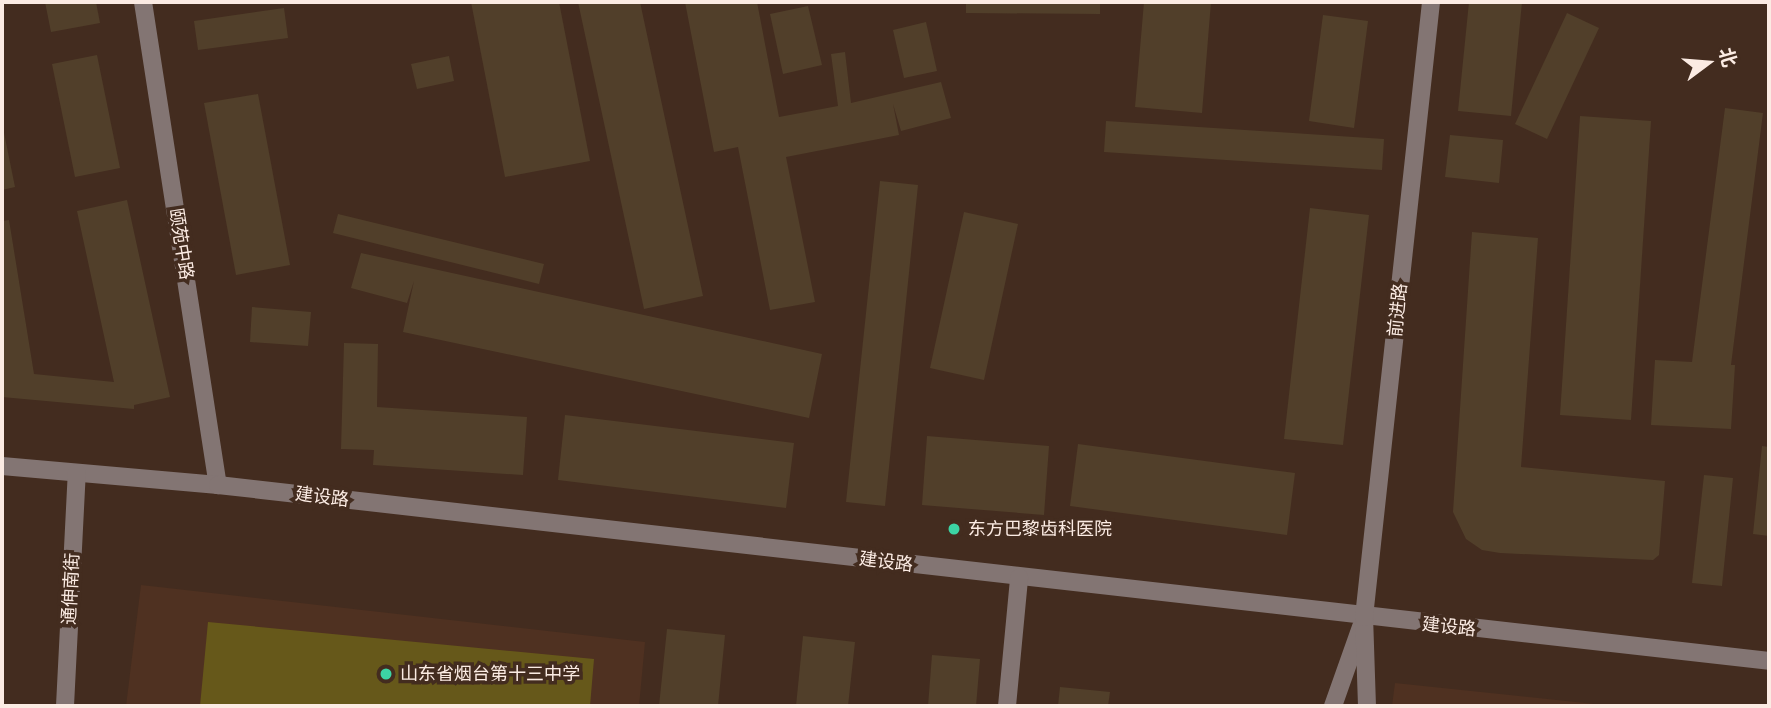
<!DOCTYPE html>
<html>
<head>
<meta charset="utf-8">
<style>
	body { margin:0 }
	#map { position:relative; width:1771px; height:708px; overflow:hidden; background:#432c1f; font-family:"IBM Plex Sans","Noto Sans SC",sans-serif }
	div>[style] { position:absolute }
	.built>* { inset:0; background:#4f3121 }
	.green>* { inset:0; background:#66581a }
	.building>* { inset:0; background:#513f2a }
	.minor>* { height:18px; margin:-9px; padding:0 9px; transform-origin:9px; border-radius:9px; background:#837573 }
	.dots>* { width:19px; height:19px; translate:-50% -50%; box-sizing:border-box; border:4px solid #432c1f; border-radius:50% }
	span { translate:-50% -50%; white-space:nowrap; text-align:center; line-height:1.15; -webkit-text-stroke:7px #432c1f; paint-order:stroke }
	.street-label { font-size:18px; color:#fbebe3 }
	.poi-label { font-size:18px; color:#fbebe3 }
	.left { translate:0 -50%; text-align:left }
	.frame { position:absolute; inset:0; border:4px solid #fbebe3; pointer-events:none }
	.north { position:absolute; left:1673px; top:28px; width:70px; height:70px; -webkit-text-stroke:5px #432c1f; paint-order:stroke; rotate:74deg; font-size:19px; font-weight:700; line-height:28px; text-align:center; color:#fbebe3 }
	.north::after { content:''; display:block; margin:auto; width:24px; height:32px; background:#fbebe3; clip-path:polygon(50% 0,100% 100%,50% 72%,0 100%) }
</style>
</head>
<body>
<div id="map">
	<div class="built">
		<div style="clip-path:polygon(141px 585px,645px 642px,639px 706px,126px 706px)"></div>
		<div style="clip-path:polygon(1395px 683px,1613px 706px,1392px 706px)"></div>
	</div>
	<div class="green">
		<div style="clip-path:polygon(208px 622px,594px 659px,590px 706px,200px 706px)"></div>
	</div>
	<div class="building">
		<div style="clip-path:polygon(45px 2px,96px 2px,100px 23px,51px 32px)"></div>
		<div style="clip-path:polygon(471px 2px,559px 2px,590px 161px,505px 177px)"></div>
		<div style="clip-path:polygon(578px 2px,640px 2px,703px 296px,644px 309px)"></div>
		<div style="clip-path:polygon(685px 2px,757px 2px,779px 117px,838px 106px,831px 54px,845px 52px,851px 103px,941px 82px,951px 118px,901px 131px,893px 104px,899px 135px,786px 157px,815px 302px,770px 310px,738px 147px,714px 152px)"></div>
		<div style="clip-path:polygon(966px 2px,1100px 2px,1100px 14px,966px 13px)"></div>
		<div style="clip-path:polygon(1144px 2px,1211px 2px,1202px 113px,1135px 107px)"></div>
		<div style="clip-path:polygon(1469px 2px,1522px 2px,1511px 116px,1458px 111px)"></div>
		<div style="clip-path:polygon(808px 6px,822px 65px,783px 74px,770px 14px)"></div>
		<div style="clip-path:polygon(284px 8px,288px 38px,198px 50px,194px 21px)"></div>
		<div style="clip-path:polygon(1567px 13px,1599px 28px,1547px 139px,1515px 124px)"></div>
		<div style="clip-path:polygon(1323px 15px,1368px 21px,1354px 128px,1309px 121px)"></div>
		<div style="clip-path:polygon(926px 22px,937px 71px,904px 78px,893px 30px)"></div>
		<div style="clip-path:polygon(97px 55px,120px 168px,75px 177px,52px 64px)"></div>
		<div style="clip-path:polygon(449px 56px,454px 81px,417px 89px,411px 64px)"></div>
		<div style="clip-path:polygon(258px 94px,290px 265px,236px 275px,204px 103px)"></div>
		<div style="clip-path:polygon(1725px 108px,1763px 113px,1731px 365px,1735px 365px,1731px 429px,1651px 425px,1655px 360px,1692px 362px)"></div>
		<div style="clip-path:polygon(1580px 116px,1651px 121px,1631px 420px,1560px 415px)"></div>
		<div style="clip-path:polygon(1106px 121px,1384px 139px,1382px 170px,1104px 152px)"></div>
		<div style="clip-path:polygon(2px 123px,15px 187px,2px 190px)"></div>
		<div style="clip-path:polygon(1450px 135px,1503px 140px,1499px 183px,1445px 177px)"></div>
		<div style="clip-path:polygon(880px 181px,918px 185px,885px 506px,846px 502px)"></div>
		<div style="clip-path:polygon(127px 200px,170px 397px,134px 405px,134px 409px,2px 397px,2px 221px,9px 220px,34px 374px,114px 382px,77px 211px)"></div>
		<div style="clip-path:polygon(1310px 208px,1369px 215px,1343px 445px,1284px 439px)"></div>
		<div style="clip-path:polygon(964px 212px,1018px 224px,984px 380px,930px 368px)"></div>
		<div style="clip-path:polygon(338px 214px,544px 264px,539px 284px,333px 233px)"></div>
		<div style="clip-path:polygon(1472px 232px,1538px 238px,1521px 467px,1665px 481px,1659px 555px,1653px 560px,1500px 553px,1482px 550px,1466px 539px,1453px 512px)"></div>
		<div style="clip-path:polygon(361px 253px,822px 354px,809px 418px,403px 332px,414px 281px,407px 303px,351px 288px)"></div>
		<div style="clip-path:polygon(252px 307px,311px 312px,308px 346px,250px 342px)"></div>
		<div style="clip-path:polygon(344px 343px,378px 344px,377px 407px,527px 417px,523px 475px,373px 465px,374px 450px,341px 449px)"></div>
		<div style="clip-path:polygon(565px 415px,794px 443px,786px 508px,558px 480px)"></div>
		<div style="clip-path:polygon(927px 436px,1049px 446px,1044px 515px,922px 505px)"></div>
		<div style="clip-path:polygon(1078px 444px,1295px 473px,1287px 535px,1070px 506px)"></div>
		<div style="clip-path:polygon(1762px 446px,1769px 447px,1769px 536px,1753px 534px)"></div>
		<div style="clip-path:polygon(1704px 475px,1733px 478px,1722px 586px,1692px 583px)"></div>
		<div style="clip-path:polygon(667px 629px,725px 635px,718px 706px,659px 706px)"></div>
		<div style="clip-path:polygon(803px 636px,855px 642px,848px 706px,796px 706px)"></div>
		<div style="clip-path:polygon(932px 655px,980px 659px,976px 706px,928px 706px)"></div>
		<div style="clip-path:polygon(1060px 687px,1110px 692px,1108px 706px,1058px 706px)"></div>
	</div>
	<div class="minor">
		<div style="left:143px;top:2px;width:489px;rotate:81.2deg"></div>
		<div style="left:2px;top:466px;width:217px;rotate:5deg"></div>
		<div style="left:218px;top:485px;width:1561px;rotate:6.47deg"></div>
		<div style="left:65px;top:706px;width:233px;rotate:-87.1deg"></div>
		<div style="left:1007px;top:706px;width:129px;rotate:-84.6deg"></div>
		<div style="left:1333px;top:706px;width:84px;rotate:-70.5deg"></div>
		<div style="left:1367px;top:706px;width:89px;rotate:-91.9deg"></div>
		<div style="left:1364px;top:617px;width:619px;rotate:-83.78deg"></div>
	</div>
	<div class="dots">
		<div style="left:954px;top:529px;background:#3cd4a4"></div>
		<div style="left:386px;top:674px;background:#3cd4a4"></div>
	</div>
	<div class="street-label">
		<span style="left:181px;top:244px;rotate:81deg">颐苑中路</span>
		<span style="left:1398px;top:310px;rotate:-84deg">前进路</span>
		<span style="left:322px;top:497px;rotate:7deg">建设路</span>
		<span style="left:886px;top:562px;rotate:7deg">建设路</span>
		<span style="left:71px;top:589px;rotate:-87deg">通伸南街</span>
		<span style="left:1449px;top:627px;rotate:6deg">建设路</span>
	</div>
	<div class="poi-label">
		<span class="left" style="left:968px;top:529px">东方巴黎齿科医院</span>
		<span class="left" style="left:400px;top:674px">山东省烟台第十三中学</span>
	</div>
	<div class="frame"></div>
	<div class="north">北</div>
</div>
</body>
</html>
